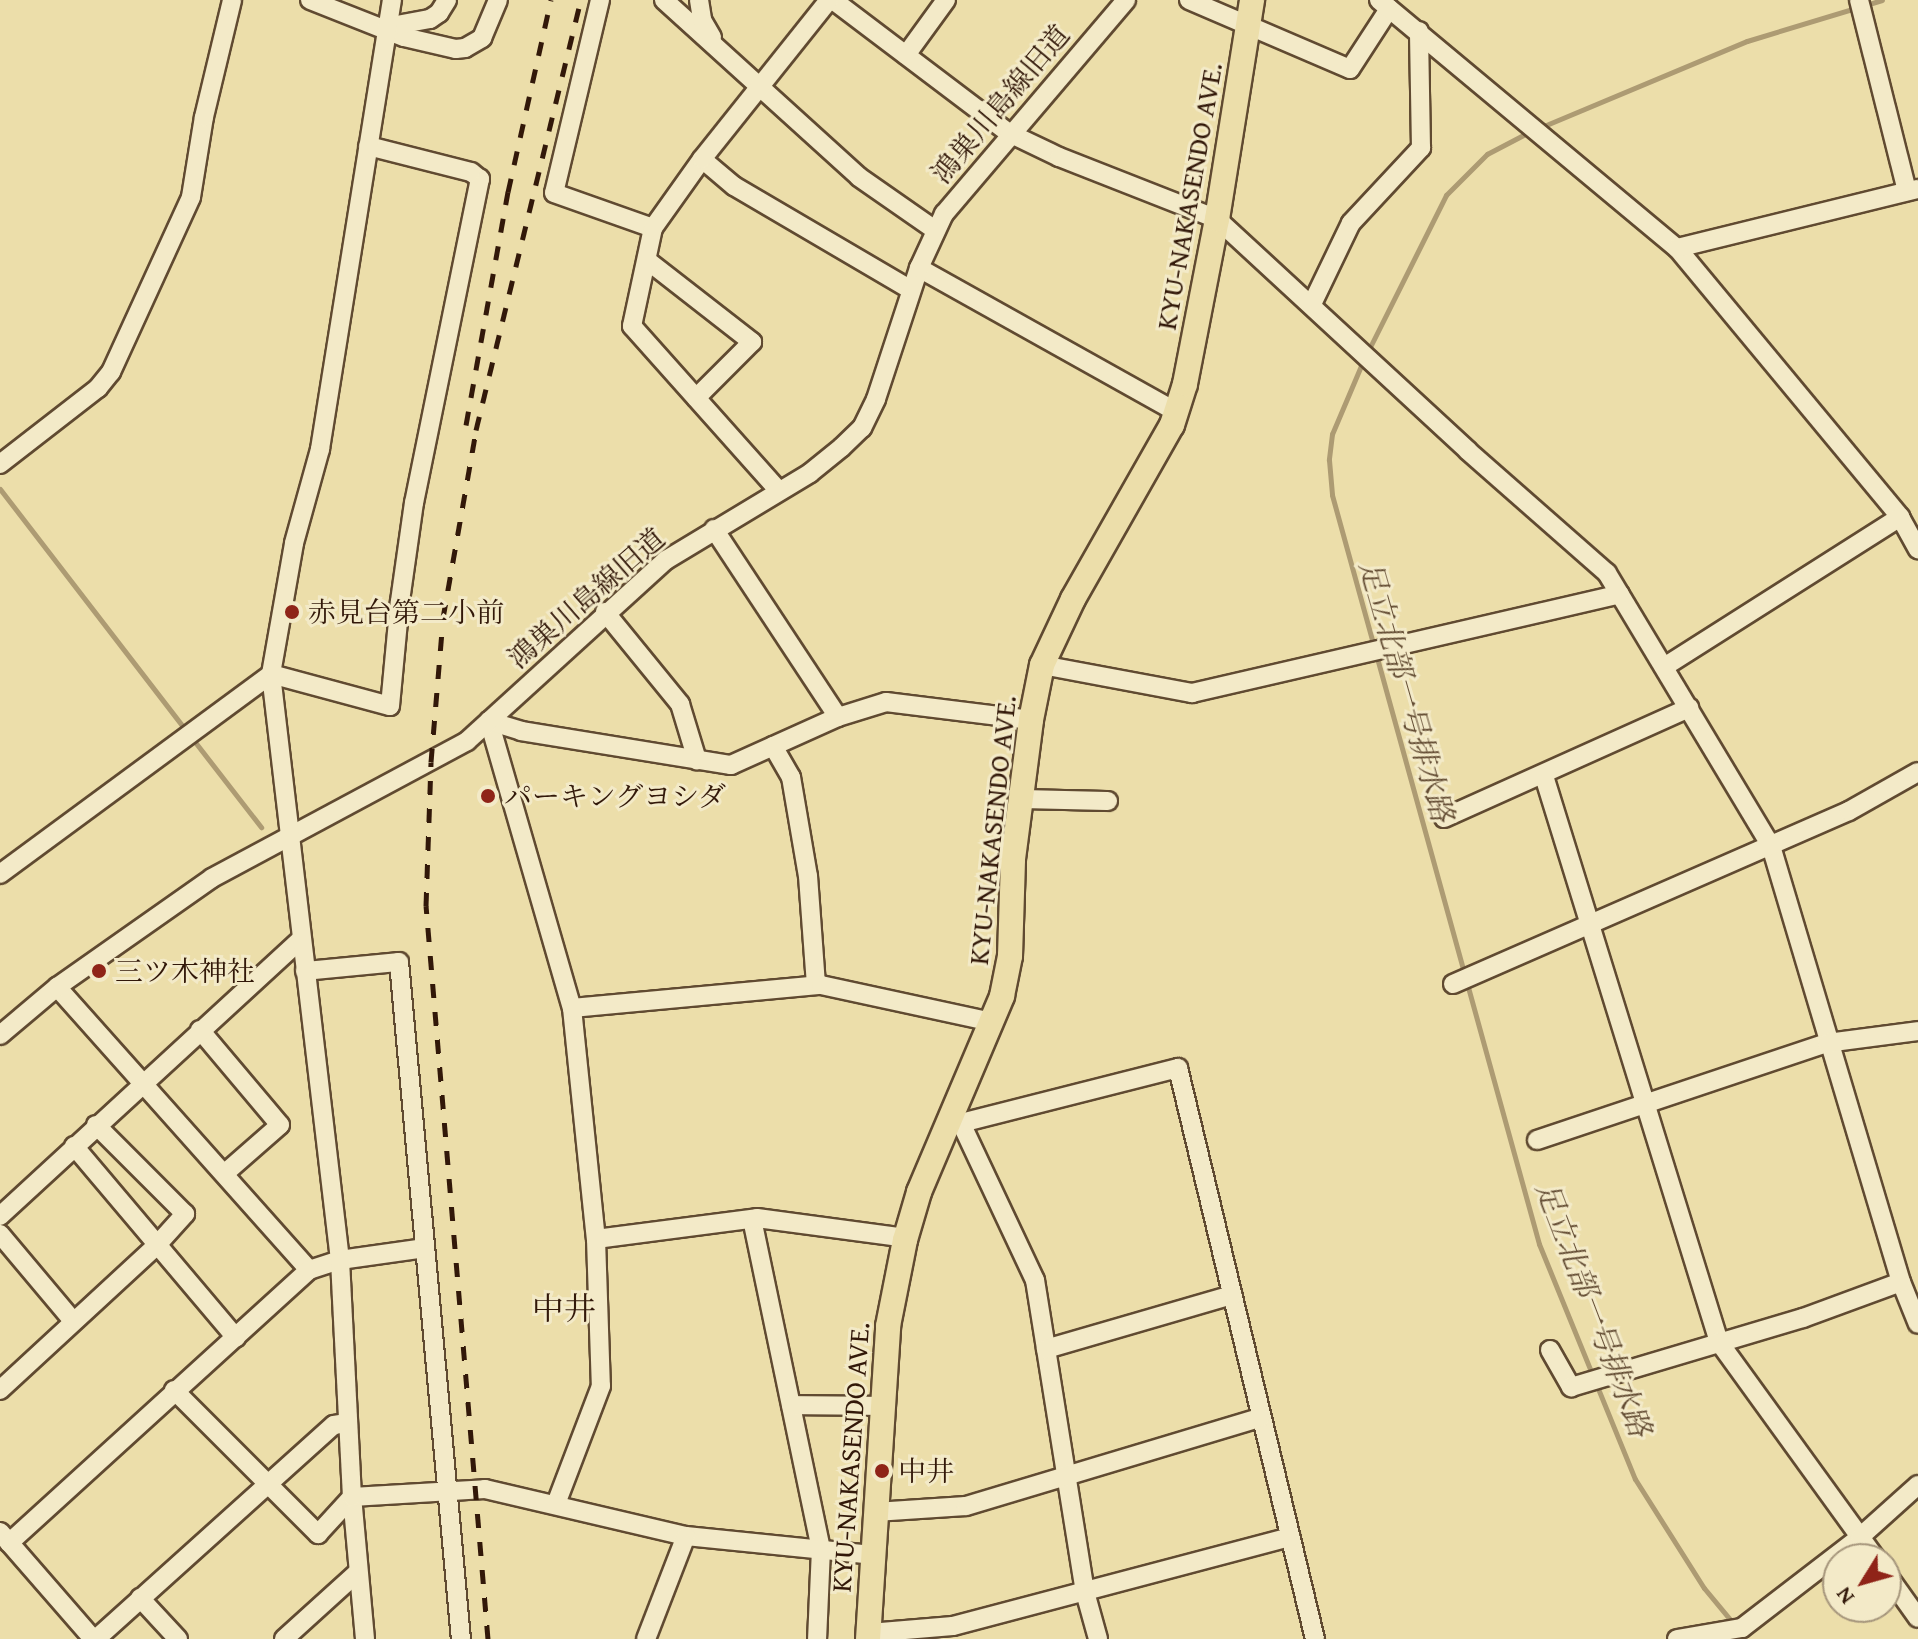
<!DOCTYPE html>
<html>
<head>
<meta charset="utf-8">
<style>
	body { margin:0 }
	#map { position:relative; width:1918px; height:1639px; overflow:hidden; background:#ecdeaa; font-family:"Gentium Book Plus","Noto Serif JP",serif }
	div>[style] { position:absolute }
	.stream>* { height:5px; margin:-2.5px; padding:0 2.5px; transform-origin:2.5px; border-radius:2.5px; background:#ad9b73 }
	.roads { filter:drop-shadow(2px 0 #604a31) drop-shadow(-2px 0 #604a31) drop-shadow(0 2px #604a31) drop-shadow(0 -2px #604a31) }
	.minor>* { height:18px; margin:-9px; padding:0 9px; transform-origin:9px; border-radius:9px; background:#f3eac8 }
	.major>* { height:24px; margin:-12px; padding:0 12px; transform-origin:12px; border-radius:12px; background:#ecdeaa }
	.rail>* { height:5px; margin-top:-2.5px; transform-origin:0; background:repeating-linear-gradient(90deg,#321809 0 14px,transparent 0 28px) }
	.dots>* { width:22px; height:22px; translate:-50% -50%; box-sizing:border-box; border:4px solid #f3eac8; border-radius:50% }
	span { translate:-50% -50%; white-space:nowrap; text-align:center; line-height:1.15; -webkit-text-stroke:6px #f3eac8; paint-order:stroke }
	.street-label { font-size:28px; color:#321809 }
	.poi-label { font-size:28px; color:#321809 }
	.left { translate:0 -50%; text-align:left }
	.water-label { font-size:30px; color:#634c33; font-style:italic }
	.quarter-label { font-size:32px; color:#321809 }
	.north { position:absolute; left:1822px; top:1543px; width:80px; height:80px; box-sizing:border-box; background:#f3eac8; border:2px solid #a6967c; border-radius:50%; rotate:233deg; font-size:22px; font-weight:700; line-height:32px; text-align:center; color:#321809 }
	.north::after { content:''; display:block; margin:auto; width:28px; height:36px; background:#8f2418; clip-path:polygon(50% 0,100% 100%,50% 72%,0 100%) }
</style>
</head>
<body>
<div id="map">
	<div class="stream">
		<div style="left:1539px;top:128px;width:225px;rotate:-22.7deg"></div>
		<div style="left:1747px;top:41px;width:141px;rotate:-16.9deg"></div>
		<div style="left:1367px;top:353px;width:177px;rotate:-63.4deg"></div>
		<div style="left:1446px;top:195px;width:58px;rotate:-45deg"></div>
		<div style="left:1487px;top:154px;width:47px;rotate:-27.6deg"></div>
		<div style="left:1363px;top:361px;width:79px;rotate:113deg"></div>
		<div style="left:1332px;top:434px;width:26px;rotate:97deg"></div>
		<div style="left:1329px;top:460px;width:35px;rotate:85deg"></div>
		<div style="left:1332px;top:495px;width:777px;rotate:74.55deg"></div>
		<div style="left:1539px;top:1244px;width:254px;rotate:67.8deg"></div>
		<div style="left:1635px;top:1479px;width:129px;rotate:57.7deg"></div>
		<div style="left:1704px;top:1588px;width:45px;rotate:50.4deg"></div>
		<div style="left:0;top:489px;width:298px;rotate:52.4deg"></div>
		<div style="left:195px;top:742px;width:108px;rotate:52.2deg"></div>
	</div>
	<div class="roads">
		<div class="minor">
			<div style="left:310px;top:0;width:101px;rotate:21.5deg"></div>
			<div style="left:404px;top:37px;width:53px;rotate:13deg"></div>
			<div style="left:456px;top:49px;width:9px;rotate:-6deg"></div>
			<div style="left:465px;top:48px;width:20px;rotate:-30deg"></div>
			<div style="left:482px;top:38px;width:41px;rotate:-67.2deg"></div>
			<div style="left:600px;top:0;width:198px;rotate:103.4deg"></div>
			<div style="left:554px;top:193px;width:105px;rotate:19.5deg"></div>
			<div style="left:664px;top:0;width:263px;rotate:42.2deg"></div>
			<div style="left:859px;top:177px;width:93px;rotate:34.9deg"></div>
			<div style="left:699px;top:0;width:20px;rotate:81deg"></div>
			<div style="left:702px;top:20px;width:20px;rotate:60deg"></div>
			<div style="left:833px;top:0;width:221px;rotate:37.1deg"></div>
			<div style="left:1009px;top:133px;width:55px;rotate:25.6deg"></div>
			<div style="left:1059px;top:157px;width:170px;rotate:21.4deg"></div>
			<div style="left:1217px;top:219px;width:342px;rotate:42.7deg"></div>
			<div style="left:1468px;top:451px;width:185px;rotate:41.3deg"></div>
			<div style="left:1607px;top:573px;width:318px;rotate:59deg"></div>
			<div style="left:1771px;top:846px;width:455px;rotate:73.4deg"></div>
			<div style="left:1901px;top:1282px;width:45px;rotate:68deg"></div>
			<div style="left:1189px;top:0;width:175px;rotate:23.2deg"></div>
			<div style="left:1350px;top:69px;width:72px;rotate:-57deg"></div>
			<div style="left:1379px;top:0;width:388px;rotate:39.8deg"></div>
			<div style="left:1677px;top:248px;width:349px;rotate:50.3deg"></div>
			<div style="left:1900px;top:517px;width:37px;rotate:61deg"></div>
			<div style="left:1859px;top:0;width:197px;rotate:75.9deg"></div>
			<div style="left:386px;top:27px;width:45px;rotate:-10.3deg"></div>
			<div style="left:430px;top:19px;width:11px;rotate:-34deg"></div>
			<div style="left:439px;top:13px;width:15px;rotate:-58deg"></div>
			<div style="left:906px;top:55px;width:68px;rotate:-54deg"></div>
			<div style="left:702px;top:159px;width:42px;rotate:40.2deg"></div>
			<div style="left:734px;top:186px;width:205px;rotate:30.4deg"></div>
			<div style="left:1677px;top:248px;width:248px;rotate:-13.8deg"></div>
			<div style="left:648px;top:261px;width:132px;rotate:37.9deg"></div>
			<div style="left:752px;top:342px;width:79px;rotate:135deg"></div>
			<div style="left:919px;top:268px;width:295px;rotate:29.2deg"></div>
			<div style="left:1312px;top:304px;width:90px;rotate:-64.3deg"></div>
			<div style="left:1351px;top:223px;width:103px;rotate:-47deg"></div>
			<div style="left:1421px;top:148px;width:117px;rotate:-91deg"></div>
			<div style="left:0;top:464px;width:124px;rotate:-37.8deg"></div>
			<div style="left:98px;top:388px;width:21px;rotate:-51deg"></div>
			<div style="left:111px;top:372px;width:192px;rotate:-65.4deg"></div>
			<div style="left:191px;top:197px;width:81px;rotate:-80.8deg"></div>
			<div style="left:204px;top:117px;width:120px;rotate:-76.5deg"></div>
			<div style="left:779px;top:491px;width:221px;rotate:-131.7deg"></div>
			<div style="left:632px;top:326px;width:100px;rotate:-77.9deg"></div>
			<div style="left:653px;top:228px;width:85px;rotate:-54.6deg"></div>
			<div style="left:702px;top:159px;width:203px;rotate:-51.4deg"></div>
			<div style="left:714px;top:529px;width:225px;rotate:56.6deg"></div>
			<div style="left:605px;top:612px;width:119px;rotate:50.8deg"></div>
			<div style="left:680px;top:704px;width:59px;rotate:73.1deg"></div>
			<div style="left:1042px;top:665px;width:153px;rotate:10.6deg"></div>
			<div style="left:1192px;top:693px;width:439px;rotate:-13deg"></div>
			<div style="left:1664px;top:667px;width:280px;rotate:-32.4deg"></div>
			<div style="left:489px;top:721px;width:299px;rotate:73.9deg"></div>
			<div style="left:572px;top:1008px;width:232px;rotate:84.1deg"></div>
			<div style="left:596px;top:1239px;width:147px;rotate:88.1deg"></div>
			<div style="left:601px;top:1386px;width:126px;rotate:110.9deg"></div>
			<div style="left:489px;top:721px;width:34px;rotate:17deg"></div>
			<div style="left:521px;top:731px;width:213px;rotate:9.2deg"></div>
			<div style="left:731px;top:765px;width:117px;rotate:-24.2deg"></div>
			<div style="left:838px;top:717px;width:50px;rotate:-17.4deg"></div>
			<div style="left:886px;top:702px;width:146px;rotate:7.1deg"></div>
			<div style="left:773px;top:746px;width:36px;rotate:60deg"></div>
			<div style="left:791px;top:777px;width:100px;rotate:80.3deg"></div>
			<div style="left:808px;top:876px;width:109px;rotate:85.8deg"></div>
			<div style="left:1544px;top:776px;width:592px;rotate:72.82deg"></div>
			<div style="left:1719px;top:1342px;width:268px;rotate:54.1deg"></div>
			<div style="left:1021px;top:799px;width:87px;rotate:1.3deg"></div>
			<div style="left:1444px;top:818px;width:269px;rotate:-24.2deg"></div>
			<div style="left:0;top:874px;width:337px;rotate:-36.4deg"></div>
			<div style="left:271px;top:674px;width:123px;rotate:15.1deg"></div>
			<div style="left:390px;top:706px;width:105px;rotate:-84.6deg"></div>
			<div style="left:400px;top:601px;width:99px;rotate:-81.9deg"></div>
			<div style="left:414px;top:503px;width:331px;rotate:-78.5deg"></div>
			<div style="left:480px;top:179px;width:11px;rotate:-142deg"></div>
			<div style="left:471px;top:172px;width:106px;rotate:-165.8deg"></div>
			<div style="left:305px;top:971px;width:94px;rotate:-5.5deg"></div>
			<div style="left:399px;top:962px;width:680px;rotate:84.77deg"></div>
			<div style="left:1453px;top:984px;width:432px;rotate:-23.6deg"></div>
			<div style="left:1849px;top:811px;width:79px;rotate:-29.5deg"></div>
			<div style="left:57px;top:987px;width:379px;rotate:48.3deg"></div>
			<div style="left:572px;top:1008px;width:250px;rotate:-5.3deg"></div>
			<div style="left:821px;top:985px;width:175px;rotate:12.2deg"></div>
			<div style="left:200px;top:1030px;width:124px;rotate:49.9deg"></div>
			<div style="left:280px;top:1125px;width:74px;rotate:138.8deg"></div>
			<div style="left:0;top:1035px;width:75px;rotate:-40.1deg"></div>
			<div style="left:57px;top:987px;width:189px;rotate:-35.1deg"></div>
			<div style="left:212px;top:878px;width:289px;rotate:-28.2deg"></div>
			<div style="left:467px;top:741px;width:269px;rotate:-42.3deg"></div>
			<div style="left:666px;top:560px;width:168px;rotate:-31.1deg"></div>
			<div style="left:810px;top:473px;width:41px;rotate:-39.1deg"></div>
			<div style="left:842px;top:447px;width:28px;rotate:-44deg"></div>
			<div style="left:862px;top:428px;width:32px;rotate:-64deg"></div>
			<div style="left:876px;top:399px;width:138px;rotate:-71.8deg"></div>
			<div style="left:919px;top:268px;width:60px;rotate:-65.2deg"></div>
			<div style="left:944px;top:214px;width:281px;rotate:-49.6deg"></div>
			<div style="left:951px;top:1119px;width:11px;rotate:22deg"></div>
			<div style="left:961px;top:1123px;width:174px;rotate:64.8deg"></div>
			<div style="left:1035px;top:1280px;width:316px;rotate:80.9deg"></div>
			<div style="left:1085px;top:1592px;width:49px;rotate:74.5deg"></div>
			<div style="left:961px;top:1123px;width:224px;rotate:-14.2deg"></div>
			<div style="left:1178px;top:1068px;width:587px;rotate:76.51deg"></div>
			<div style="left:1537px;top:1140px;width:306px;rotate:-18.5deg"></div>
			<div style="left:1827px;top:1043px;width:92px;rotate:-7.5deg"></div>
			<div style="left:74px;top:1146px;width:251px;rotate:49.8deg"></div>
			<div style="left:0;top:1216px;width:409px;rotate:-42.6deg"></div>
			<div style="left:752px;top:1219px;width:337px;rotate:78.2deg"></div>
			<div style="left:821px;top:1549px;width:90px;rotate:92.5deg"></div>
			<div style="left:0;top:1234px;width:114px;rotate:50deg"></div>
			<div style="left:596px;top:1239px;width:162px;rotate:-7.4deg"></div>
			<div style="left:757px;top:1218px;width:150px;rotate:7.6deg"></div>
			<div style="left:1046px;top:1349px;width:194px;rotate:-16.2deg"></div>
			<div style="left:1550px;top:1350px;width:43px;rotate:60.4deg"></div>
			<div style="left:1571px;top:1387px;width:242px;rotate:-16.6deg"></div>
			<div style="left:1803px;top:1318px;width:104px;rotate:-20.2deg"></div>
			<div style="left:0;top:1390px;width:214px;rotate:-42.7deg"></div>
			<div style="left:157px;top:1245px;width:42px;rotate:-47.9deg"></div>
			<div style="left:185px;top:1214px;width:126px;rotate:-135deg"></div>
			<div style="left:174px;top:1390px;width:204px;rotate:45deg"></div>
			<div style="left:318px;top:1534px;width:50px;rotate:-47.4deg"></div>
			<div style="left:352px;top:1497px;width:133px;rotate:-3.4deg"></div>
			<div style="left:485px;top:1489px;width:206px;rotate:13.2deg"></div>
			<div style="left:686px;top:1536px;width:187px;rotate:5.8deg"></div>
			<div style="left:791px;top:1405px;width:90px;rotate:0.6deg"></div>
			<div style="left:875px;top:1512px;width:91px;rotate:-3.8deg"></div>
			<div style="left:966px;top:1506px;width:307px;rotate:-16.7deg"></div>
			<div style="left:0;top:1532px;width:142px;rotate:49deg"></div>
			<div style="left:9px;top:1543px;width:406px;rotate:-42.3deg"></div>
			<div style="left:309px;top:1270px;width:33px;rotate:-18deg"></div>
			<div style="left:340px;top:1260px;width:86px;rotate:-8deg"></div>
			<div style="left:1886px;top:1573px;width:55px;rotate:54.6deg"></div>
			<div style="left:140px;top:1598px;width:56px;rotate:47.2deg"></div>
			<div style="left:869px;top:1633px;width:84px;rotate:-4.8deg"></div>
			<div style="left:953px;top:1626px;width:349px;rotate:-14.8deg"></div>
			<div style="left:96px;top:1639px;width:320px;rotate:-42deg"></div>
			<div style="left:334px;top:1425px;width:13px;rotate:-9deg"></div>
			<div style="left:284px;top:1639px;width:100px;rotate:-42.2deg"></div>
			<div style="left:365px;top:1639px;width:143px;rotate:-95.2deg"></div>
			<div style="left:352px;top:1497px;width:237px;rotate:-92.9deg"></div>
			<div style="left:340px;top:1260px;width:590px;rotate:-96.72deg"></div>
			<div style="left:271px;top:674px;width:133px;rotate:-80deg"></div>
			<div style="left:294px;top:543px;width:98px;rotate:-74.5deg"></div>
			<div style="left:320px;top:449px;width:455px;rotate:-80.9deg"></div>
			<div style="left:646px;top:1639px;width:110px;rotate:-68.8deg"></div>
			<div style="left:1677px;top:1639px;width:66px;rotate:-9.6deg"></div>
			<div style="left:1742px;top:1628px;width:149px;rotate:-37.6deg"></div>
			<div style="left:1860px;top:1537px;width:78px;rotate:-41.9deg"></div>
		</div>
		<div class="major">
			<div style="left:868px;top:1639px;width:314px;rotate:-86.3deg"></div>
			<div style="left:888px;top:1326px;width:88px;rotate:-78.8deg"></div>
			<div style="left:905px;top:1240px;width:50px;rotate:-73.7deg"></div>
			<div style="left:919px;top:1192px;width:213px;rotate:-67deg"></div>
			<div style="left:1002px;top:996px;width:41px;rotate:-78.7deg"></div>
			<div style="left:1010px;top:956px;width:97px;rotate:-88.2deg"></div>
			<div style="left:1013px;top:859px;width:140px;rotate:-82.6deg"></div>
			<div style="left:1031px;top:720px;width:56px;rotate:-78.7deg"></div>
			<div style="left:1042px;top:665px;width:73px;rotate:-64.8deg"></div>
			<div style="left:1073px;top:599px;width:200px;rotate:-60.4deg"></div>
			<div style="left:1172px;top:425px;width:43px;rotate:-72.4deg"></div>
			<div style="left:1185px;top:384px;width:168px;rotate:-79deg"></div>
			<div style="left:1217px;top:219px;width:222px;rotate:-80.9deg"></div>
		</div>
	</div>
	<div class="rail">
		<div style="left:466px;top:425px;width:237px;rotate:-79.8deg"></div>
		<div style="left:508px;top:192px;width:197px;rotate:-77.4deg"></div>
		<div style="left:488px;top:1639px;width:736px;rotate:-94.83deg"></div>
		<div style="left:426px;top:906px;width:144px;rotate:-88deg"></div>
		<div style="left:431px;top:762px;width:144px;rotate:-85.2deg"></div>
		<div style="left:443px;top:618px;width:191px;rotate:-80deg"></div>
		<div style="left:476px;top:430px;width:443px;rotate:-76.3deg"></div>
	</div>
	<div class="dots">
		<div style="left:292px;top:612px;background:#8f2418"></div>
		<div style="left:488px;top:796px;background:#8f2418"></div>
		<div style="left:99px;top:971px;background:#8f2418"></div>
		<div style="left:882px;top:1471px;background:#8f2418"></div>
	</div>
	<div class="street-label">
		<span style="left:1000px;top:104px;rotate:-50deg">鴻巣川島線旧道</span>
		<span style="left:1189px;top:196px;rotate:-80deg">KYU-NAKASENDO AVE.</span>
		<span style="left:586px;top:598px;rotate:-41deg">鴻巣川島線旧道</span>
		<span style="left:992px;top:830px;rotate:-84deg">KYU-NAKASENDO AVE.</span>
		<span style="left:850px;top:1457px;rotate:-86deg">KYU-NAKASENDO AVE.</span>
	</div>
	<div class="poi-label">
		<span class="left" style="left:308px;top:612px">赤見台第二小前</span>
		<span class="left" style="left:504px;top:796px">パーキングヨシダ</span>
		<span class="left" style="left:115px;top:971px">三ツ木神社</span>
		<span class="left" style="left:898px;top:1471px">中井</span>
	</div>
	<div class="water-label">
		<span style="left:1407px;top:691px;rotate:74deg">足立北部一号排水路</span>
		<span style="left:1594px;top:1309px;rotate:69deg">足立北部一号排水路</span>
	</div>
	<div class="quarter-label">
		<span style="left:564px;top:1309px">中井</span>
	</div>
	<div class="north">N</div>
</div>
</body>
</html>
